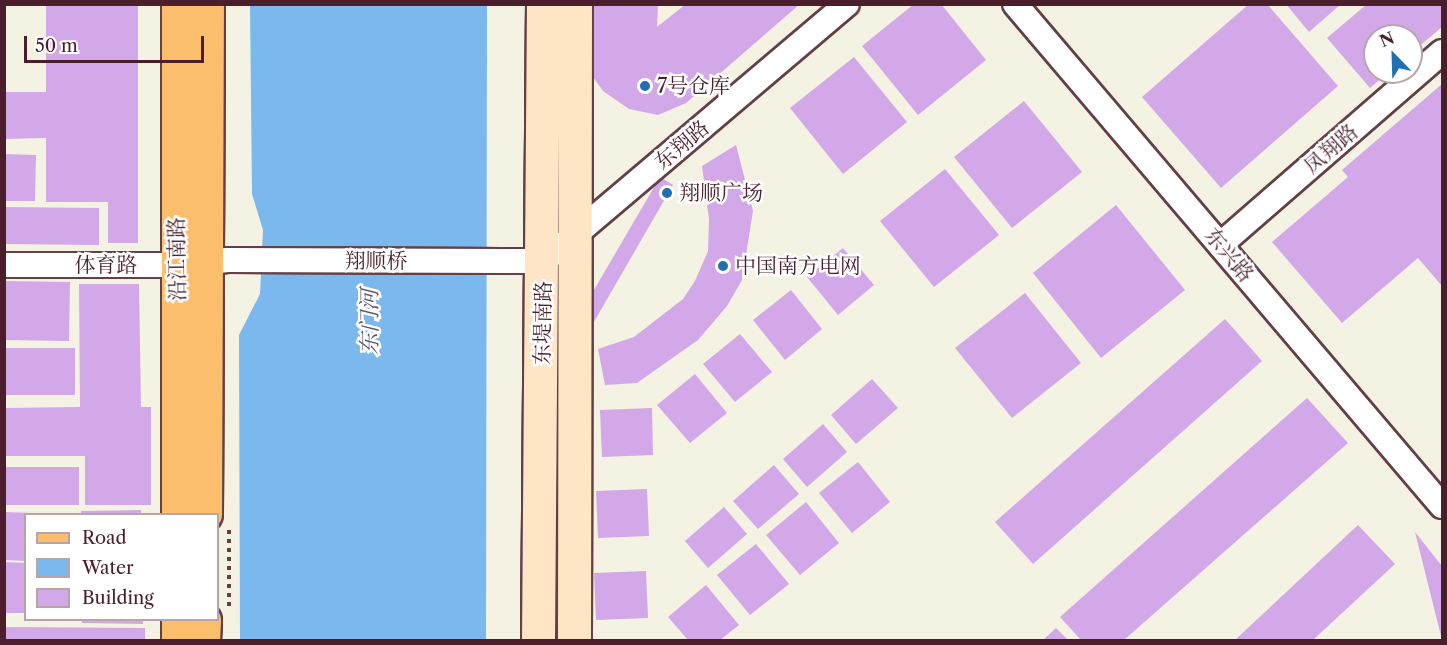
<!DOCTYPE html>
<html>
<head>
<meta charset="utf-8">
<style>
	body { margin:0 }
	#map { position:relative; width:1447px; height:645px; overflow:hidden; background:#f4f2e2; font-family:"Libre Caslon Text","Noto Serif SC",serif }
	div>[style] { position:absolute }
	.water>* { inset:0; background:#7ab8ed }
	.building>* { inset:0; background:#d2a8e9 }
	.path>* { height:4px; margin-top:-2px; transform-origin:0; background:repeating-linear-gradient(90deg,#643f46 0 4.5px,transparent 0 9px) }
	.roads { filter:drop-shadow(2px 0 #643f46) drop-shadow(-2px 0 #643f46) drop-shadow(0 2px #643f46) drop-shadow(0 -2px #643f46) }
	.street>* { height:24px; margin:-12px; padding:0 12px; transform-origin:12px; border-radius:12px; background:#fff }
	.secondary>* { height:33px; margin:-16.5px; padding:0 16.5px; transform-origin:16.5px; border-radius:16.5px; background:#fde5c5 }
	.primary>* { height:33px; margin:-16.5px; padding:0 16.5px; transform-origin:16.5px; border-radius:16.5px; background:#fabe6d }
	.dots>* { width:16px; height:16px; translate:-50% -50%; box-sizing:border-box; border:3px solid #fff; border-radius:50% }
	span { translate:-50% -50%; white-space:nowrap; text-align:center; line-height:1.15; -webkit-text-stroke:5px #fff; paint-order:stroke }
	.poi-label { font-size:21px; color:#4a1f2b }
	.left { translate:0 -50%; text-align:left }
	.street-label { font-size:21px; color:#4a1f2b }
	.water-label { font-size:22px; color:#5b556f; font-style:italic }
	.frame { position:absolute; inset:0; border:6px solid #4a1f2b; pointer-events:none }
	.legend { position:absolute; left:24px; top:513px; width:195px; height:108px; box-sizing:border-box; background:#fff; border:2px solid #b7a5aa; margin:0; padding:8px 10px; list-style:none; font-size:18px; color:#4a1f2b }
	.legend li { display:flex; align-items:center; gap:12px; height:30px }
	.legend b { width:30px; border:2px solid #b7a5aa }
	.north { position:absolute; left:1363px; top:24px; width:60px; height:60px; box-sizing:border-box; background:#fff; border:2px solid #b7a5aa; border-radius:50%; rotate:337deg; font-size:16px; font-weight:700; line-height:24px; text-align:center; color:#4a1f2b }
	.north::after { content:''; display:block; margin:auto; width:21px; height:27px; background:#1f6fb2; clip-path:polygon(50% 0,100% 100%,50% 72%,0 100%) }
	.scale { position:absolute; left:24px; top:36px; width:180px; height:27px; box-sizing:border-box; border:3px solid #4a1f2b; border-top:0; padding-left:8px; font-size:18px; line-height:21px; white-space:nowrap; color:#4a1f2b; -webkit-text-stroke:4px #fff; paint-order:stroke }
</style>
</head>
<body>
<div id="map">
	<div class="water">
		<div style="clip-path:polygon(250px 5px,487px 5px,486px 640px,240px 640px,239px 335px,260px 294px,263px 230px,252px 194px)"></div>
	</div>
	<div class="building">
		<div style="clip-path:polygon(46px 4px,138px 4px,138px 243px,108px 243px,108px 202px,46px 202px,46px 138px,4px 139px,4px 92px,46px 92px)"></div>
		<div style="clip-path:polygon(585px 4px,658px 4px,657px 27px,686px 4px,800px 4px,686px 103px,658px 115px,629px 109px,603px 91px,585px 66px)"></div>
		<div style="clip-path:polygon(914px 4px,941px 4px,986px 60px,918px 115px,862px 46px)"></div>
		<div style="clip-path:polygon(1249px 4px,1267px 4px,1338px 86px,1221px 188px,1142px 97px)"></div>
		<div style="clip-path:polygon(1286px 4px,1341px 4px,1309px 32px)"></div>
		<div style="clip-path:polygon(1367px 4px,1442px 4px,1442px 27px,1411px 53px,1411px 36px,1375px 36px,1375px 72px,1389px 72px,1370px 88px,1327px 38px)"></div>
		<div style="clip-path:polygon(854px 57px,907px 122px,843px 174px,790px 108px)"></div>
		<div style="clip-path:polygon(1442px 84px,1442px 286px,1418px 258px,1342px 323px,1272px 242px,1348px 177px,1342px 170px)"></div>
		<div style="clip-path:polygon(1024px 101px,1082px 172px,1012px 228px,954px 157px)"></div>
		<div style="clip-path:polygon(736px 145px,753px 211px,742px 280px,727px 306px,698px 340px,637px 383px,605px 385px,598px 349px,634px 337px,683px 299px,695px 281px,708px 251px,709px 219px,702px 166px)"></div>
		<div style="clip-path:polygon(4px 154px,36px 155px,35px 201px,4px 201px)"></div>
		<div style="clip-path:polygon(945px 169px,999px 235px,934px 287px,880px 221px)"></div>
		<div style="clip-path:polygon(660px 177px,673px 185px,591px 327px,577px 319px)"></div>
		<div style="clip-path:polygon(1116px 205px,1185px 290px,1101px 358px,1033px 273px)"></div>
		<div style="clip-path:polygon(4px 207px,99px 208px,99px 245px,4px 244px)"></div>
		<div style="clip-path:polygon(843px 248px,874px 285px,838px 315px,807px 277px)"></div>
		<div style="clip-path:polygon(4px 281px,70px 282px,69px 341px,4px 340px)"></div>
		<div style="clip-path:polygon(79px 284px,139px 284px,141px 407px,151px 407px,151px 505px,85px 505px,85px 456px,4px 456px,4px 408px,80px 407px)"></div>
		<div style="clip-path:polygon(791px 290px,822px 329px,785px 360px,753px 320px)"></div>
		<div style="clip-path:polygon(1025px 293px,1081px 363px,1012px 418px,955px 348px)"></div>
		<div style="clip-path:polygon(1225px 319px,1262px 361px,1033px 564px,995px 522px)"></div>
		<div style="clip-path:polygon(740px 334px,772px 372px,735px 402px,703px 364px)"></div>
		<div style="clip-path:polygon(4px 348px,75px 348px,75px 395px,4px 395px)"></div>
		<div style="clip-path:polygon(695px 374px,727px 413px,690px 443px,657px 405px)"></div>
		<div style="clip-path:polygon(872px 379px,898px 408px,856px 444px,831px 415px)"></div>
		<div style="clip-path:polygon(1307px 398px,1348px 443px,1124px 640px,1081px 640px,1060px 617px)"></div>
		<div style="clip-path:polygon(652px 408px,653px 455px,602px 457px,600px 410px)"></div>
		<div style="clip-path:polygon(823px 424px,847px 452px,807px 487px,783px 459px)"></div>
		<div style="clip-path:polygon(858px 462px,890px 502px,852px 533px,819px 493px)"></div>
		<div style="clip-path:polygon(774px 465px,799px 494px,758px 529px,733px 501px)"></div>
		<div style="clip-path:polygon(4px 467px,79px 467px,79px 505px,4px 505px)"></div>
		<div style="clip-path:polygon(647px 489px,649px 536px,598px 538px,596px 491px)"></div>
		<div style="clip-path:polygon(806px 502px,839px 543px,800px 575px,766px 535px)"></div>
		<div style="clip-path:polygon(724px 507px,747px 534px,708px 568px,685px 541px)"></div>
		<div style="clip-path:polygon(141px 510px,141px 514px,81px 514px,81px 511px)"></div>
		<div style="clip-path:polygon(4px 512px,33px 513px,26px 514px,26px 561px,4px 560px)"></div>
		<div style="clip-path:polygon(1358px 525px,1395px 564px,1313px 640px,1235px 640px)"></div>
		<div style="clip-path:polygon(1415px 532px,1442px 566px,1442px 640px)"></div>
		<div style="clip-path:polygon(756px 544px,789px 584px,750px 615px,717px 575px)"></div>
		<div style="clip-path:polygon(4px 562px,26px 563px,26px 613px,4px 613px)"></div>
		<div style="clip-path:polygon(646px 571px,648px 618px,596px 620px,594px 573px)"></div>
		<div style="clip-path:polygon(706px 585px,739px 625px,720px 640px,688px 640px,668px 617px)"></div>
		<div style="clip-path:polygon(82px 620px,143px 620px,143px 624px,82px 623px)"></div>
		<div style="clip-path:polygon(4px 627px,145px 628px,145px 640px,4px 640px)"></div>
		<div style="clip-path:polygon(1056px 628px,1068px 640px,1043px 640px)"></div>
	</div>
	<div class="path">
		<div style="left:229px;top:530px;width:77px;rotate:90deg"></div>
	</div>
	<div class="roads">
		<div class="street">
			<div style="left:1015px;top:4px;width:659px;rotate:49.62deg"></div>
			<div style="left:1220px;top:245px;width:294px;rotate:-41deg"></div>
			<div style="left:4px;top:265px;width:174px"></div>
			<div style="left:178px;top:265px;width:50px;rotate:-5.7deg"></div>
			<div style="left:228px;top:260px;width:316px;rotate:0.2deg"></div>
			<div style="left:544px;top:261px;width:397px;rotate:-40.3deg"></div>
		</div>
		<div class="secondary">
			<div style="left:538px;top:640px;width:636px;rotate:-89.55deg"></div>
			<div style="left:574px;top:640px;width:636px;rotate:-89.91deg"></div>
		</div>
		<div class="primary">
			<div style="left:178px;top:514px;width:510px;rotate:-90deg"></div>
			<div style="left:205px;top:514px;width:510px;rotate:-89.78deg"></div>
			<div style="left:178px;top:640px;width:20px;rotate:-90deg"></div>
			<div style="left:203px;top:640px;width:20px;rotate:-87deg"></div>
		</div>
	</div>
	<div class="dots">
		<div style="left:645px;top:86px;background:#1f6fb2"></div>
		<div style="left:667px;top:193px;background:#1f6fb2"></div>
		<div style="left:723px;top:266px;background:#1f6fb2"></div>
	</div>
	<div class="poi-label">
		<span class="left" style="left:657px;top:86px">7号仓库</span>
		<span class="left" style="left:679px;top:193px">翔顺广场</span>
		<span class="left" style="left:735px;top:266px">中国南方电网</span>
	</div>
	<div class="street-label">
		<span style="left:682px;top:145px;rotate:-40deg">东翔路</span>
		<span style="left:1331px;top:149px;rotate:-41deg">凤翔路</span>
		<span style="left:1229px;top:255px;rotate:50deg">东兴路</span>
		<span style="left:177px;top:259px;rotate:-91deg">沿江南路</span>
		<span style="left:376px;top:261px">翔顺桥</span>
		<span style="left:106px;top:265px">体育路</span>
		<span style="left:543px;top:323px;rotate:-89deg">东堤南路</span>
	</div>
	<div class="water-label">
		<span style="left:370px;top:322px;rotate:-90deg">东门河</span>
	</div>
	<div class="frame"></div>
	<ul class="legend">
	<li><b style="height:8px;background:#fabe6d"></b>Road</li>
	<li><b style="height:16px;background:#7ab8ed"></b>Water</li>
	<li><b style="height:16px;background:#d2a8e9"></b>Building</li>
	</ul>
	<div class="north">N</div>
	<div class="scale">50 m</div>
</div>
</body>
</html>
